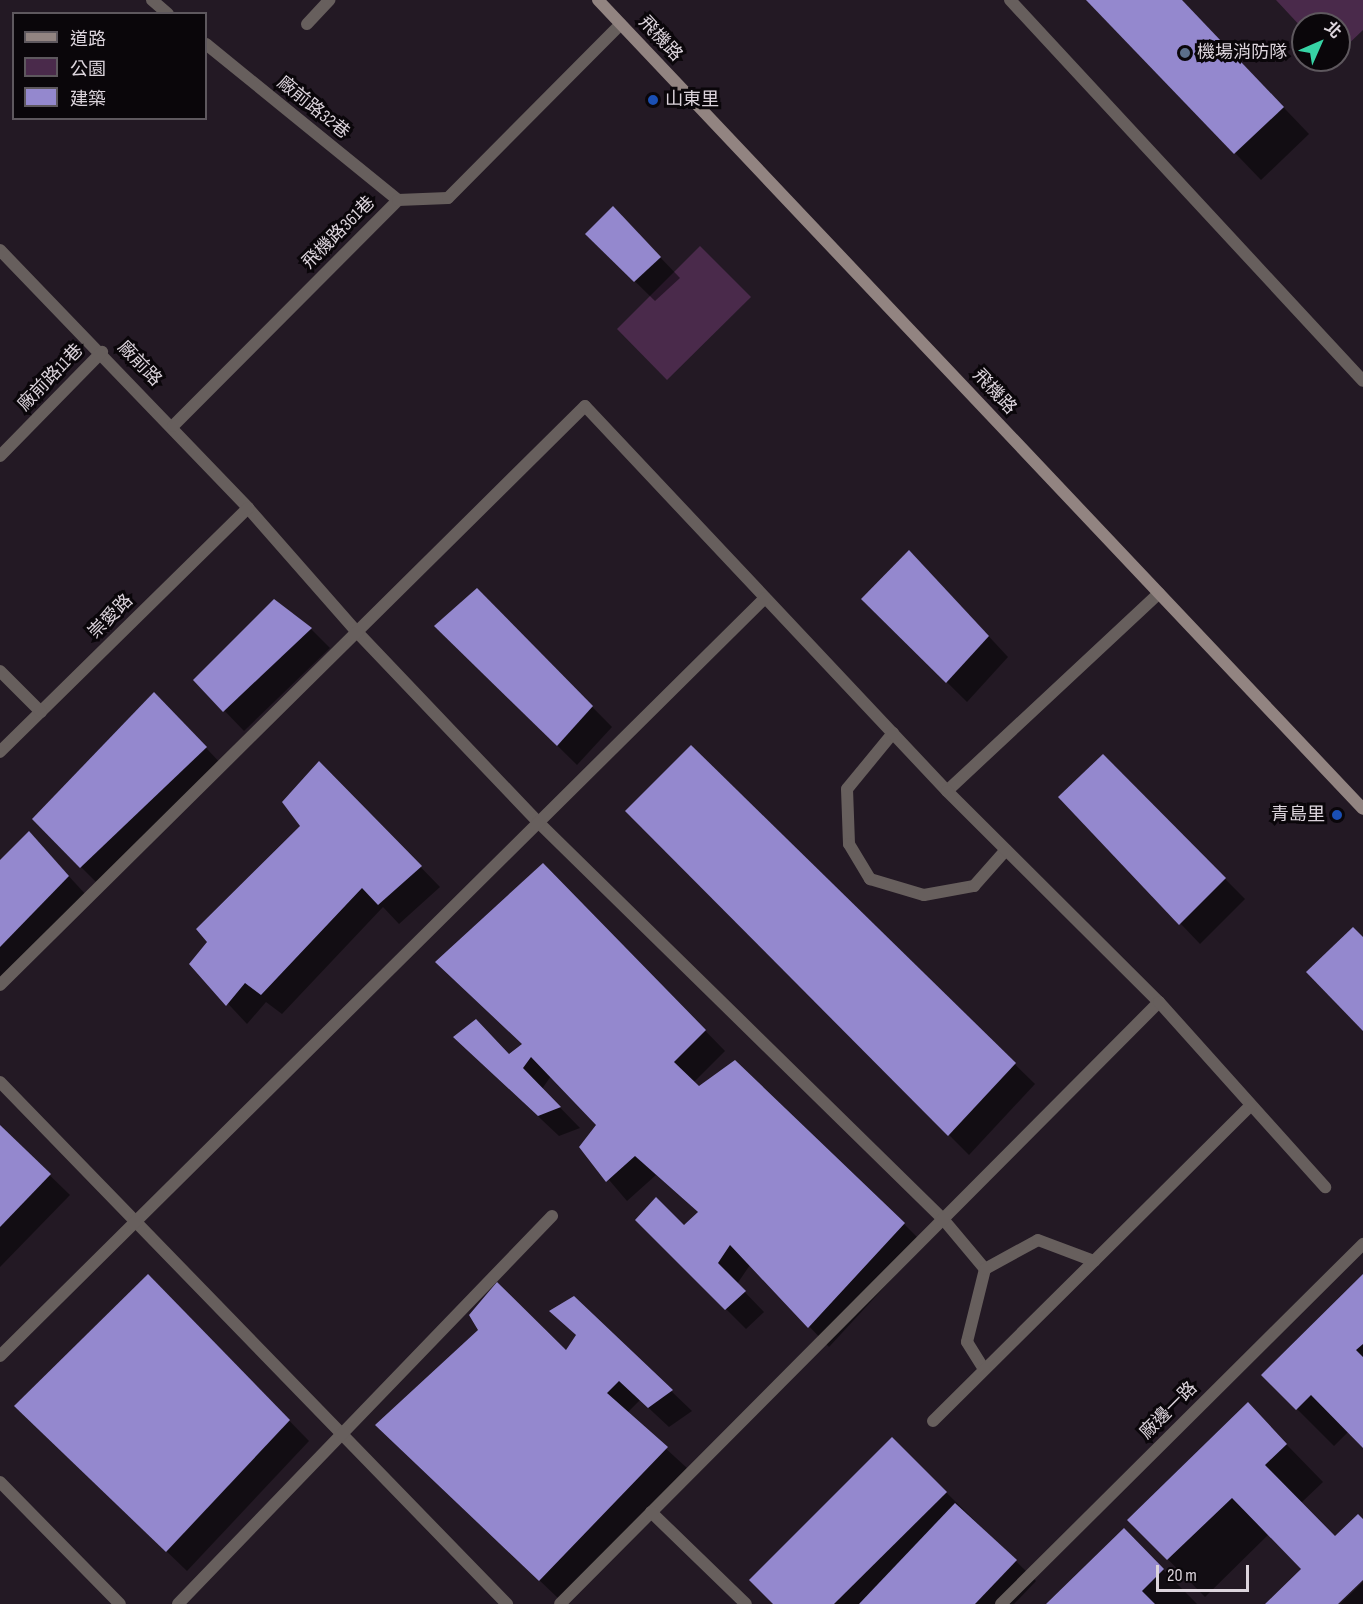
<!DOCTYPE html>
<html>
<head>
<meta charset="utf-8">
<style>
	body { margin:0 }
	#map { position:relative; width:1363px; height:1604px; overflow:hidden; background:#231924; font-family:"Sofia Sans Condensed","Noto Sans TC",sans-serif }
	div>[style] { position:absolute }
	.green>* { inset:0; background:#4a2a4b }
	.shadow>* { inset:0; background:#0007 }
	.building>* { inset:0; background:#9488ce }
	.lane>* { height:12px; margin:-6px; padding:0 6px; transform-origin:6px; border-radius:6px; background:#675f5d }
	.street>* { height:12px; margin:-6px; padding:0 6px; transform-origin:6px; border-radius:6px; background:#675f5d }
	.secondary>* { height:12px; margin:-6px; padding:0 6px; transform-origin:6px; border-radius:6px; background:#928481 }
	.dots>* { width:16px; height:16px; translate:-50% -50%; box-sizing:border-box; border:3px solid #0a060a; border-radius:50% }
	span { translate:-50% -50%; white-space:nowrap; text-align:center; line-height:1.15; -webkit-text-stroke:6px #0a060a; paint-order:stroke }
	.street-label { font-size:18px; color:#dcd4dc }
	.poi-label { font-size:18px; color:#dcd4dc }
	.left { translate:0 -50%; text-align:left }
	.right { translate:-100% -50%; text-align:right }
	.legend { position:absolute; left:12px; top:12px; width:195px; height:108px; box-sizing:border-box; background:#0a060a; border:2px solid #5e585e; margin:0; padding:8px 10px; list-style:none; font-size:18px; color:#dcd4dc }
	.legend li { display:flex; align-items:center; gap:12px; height:30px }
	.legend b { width:30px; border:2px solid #5e585e }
	.north { position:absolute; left:1291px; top:12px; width:60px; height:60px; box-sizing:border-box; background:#0a060a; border:2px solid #5e585e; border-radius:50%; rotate:45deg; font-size:16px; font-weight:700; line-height:24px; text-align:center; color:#dcd4dc }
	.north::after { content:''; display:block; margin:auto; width:21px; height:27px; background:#37d4a6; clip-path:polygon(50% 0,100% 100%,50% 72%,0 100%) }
	.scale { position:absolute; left:1156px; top:1565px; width:93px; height:27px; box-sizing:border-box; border:3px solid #dcd4dc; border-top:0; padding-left:8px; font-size:18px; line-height:21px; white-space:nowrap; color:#dcd4dc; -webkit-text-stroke:4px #0a060a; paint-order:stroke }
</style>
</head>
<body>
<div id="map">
	<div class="green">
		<div style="clip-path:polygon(1276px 0,1363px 0,1363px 30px,1339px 53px,1339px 24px,1303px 24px,1303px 29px)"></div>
		<div style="clip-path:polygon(700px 246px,751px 297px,667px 380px,617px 329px)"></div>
	</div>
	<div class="shadow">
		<div style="clip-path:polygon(1088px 0,1181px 0,1309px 134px,1261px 180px)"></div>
		<div style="clip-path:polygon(613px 208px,680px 278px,655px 301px,607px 254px)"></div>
		<div style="clip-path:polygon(929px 572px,1008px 657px,967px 702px,863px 599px)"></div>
		<div style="clip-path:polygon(477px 590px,612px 727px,577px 765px,436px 626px)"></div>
		<div style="clip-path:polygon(311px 629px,330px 648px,244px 731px,195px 680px)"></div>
		<div style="clip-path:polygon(174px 714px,225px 768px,101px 887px,81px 867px)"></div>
		<div style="clip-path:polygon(691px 747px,1035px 1084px,969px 1155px,627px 811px)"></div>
		<div style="clip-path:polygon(1103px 756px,1245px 899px,1200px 944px,1060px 797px)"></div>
		<div style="clip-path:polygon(339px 783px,440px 887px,399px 924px,383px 907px,282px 1014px,266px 1002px,247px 1024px,191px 964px)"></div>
		<div style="clip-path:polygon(29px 833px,88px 897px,0 987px,0 862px)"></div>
		<div style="clip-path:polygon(563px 885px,725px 1051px,693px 1083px,904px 1224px,924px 1244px,829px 1347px,750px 1265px,737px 1284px,764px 1312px,746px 1329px,637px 1220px,684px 1227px,699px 1213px,656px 1175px,627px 1201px,581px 1147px,598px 1125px,551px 1076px,542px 1089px,580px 1128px,559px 1136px,475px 1057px,510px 1056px,523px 1045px)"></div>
		<div style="clip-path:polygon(0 1127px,70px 1195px,0 1267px)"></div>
		<div style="clip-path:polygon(1363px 1276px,1363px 1446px,1349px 1431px,1334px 1446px,1263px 1375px)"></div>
		<div style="clip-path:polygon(168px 1296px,309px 1441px,187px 1571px,36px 1426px)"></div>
		<div style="clip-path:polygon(574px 1298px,692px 1411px,669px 1427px,640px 1400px,627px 1413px,687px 1468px,560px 1600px,398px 1445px,566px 1352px,577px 1336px,552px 1312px)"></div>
		<div style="clip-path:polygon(1248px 1405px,1323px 1482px,1301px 1503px,1335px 1538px,1363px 1521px,1363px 1578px,1336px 1604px,1268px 1604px,1303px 1569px,1269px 1534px,1205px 1597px,1129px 1520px)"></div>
		<div style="clip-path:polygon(892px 1439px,1036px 1581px,1014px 1604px,775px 1604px)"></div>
		<div style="clip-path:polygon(1124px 1530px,1197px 1604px,1048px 1604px)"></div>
		<div style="clip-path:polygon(1363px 1582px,1363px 1604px,1340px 1604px)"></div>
	</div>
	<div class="building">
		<div style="clip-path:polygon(1086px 0,1182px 0,1284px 107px,1234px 154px)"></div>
		<div style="clip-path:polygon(613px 206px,661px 257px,634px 282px,585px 234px)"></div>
		<div style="clip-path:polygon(909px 550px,989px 636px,946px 683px,861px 599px)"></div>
		<div style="clip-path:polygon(477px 588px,593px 706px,557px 746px,434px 626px)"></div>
		<div style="clip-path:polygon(274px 599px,312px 628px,223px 712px,193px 680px)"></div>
		<div style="clip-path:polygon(154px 692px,207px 747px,80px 868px,32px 819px)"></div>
		<div style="clip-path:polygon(691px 745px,1016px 1063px,948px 1136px,625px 811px)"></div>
		<div style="clip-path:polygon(1103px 754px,1226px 878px,1179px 925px,1058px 797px)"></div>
		<div style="clip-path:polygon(319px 761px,422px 866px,378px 905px,362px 888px,261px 995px,245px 983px,226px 1006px,189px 964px,207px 942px,196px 929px,300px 826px,282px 802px)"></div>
		<div style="clip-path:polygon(29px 831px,69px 876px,0 947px,0 860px)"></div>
		<div style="clip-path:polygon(543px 863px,706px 1030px,674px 1062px,699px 1086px,735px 1060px,905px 1223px,808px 1328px,730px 1245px,718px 1263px,746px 1291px,725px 1310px,635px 1220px,656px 1197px,684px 1225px,698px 1212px,635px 1156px,606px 1182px,579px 1147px,596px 1125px,531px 1057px,523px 1068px,561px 1107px,538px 1116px,453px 1037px,476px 1019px,509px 1054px,522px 1044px,435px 962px)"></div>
		<div style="clip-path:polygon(1353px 927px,1363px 937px,1363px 1031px,1306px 972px)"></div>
		<div style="clip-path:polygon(0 1125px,51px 1174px,0 1227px)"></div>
		<div style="clip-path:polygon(148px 1274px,290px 1420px,166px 1552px,14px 1406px)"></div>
		<div style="clip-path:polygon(1363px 1274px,1363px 1344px,1356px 1350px,1363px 1357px,1363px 1448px,1311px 1395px,1296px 1410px,1261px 1375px)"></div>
		<div style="clip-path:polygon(497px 1282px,566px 1350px,576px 1335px,549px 1311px,574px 1296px,673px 1390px,648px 1408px,619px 1381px,607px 1393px,668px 1447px,539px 1581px,375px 1425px,478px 1330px,469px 1315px)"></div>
		<div style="clip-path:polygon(1248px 1402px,1287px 1444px,1265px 1465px,1335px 1536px,1358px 1514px,1363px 1519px,1363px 1580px,1338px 1604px,1265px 1604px,1301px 1569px,1232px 1498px,1167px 1560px,1127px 1520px)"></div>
		<div style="clip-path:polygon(892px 1437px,947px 1492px,834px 1604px,773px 1604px,749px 1580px)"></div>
		<div style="clip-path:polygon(955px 1503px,1017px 1560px,975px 1604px,859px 1604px)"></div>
		<div style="clip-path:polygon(1124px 1528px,1164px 1569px,1142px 1591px,1155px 1604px,1046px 1604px)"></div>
	</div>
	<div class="lane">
		<div style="left:1010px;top:0;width:519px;rotate:47.18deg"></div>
		<div style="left:248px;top:508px;width:165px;rotate:48.7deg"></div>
		<div style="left:357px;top:632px;width:262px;rotate:46.4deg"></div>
		<div style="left:538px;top:822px;width:567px;rotate:44.43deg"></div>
		<div style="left:943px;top:1219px;width:65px;rotate:50deg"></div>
		<div style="left:985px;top:1269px;width:75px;rotate:103.9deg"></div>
		<div style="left:967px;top:1342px;width:32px;rotate:58deg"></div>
		<div style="left:893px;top:733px;width:72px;rotate:129.4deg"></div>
		<div style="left:847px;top:789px;width:55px;rotate:87.9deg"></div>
		<div style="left:849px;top:844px;width:41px;rotate:59deg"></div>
		<div style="left:870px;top:879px;width:56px;rotate:16.5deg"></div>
		<div style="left:924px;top:895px;width:51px;rotate:-10.2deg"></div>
		<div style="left:974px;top:886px;width:48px;rotate:-48.4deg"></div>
		<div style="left:947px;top:791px;width:290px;rotate:-43deg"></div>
		<div style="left:0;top:985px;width:823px;rotate:-44.7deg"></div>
		<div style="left:585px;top:406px;width:528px;rotate:46.76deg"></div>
		<div style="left:947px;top:791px;width:299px;rotate:44.9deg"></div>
		<div style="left:1159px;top:1002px;width:849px;rotate:134.86deg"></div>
		<div style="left:1159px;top:1002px;width:249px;rotate:48.1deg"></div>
		<div style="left:0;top:1082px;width:728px;rotate:45.84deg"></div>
		<div style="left:985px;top:1269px;width:60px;rotate:-28.7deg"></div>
		<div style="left:1038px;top:1240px;width:60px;rotate:20.6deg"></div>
		<div style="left:0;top:1356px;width:1077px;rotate:-44.74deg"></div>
		<div style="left:933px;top:1421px;width:448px;rotate:-44.8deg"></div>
		<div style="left:0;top:1482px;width:171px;rotate:45.5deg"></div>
		<div style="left:651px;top:1512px;width:132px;rotate:44.1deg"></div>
		<div style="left:178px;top:1604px;width:539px;rotate:-46.05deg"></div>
	</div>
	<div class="street">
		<div style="left:152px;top:0;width:21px;rotate:41deg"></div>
		<div style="left:307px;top:24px;width:33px;rotate:-47deg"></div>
		<div style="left:206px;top:44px;width:247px;rotate:39.1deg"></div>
		<div style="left:0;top:250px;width:358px;rotate:46.1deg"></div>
		<div style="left:248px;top:508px;width:348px;rotate:135.5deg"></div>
		<div style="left:173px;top:426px;width:319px;rotate:-45.1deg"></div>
		<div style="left:398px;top:200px;width:50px;rotate:-2.3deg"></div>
		<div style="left:448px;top:198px;width:245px;rotate:-45.2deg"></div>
		<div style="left:0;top:456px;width:146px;rotate:-45.6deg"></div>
		<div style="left:0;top:671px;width:58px;rotate:45deg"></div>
		<div style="left:1001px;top:1604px;width:511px;rotate:-44.84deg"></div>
	</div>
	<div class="secondary">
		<div style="left:598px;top:0;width:1113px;rotate:46.6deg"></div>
	</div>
	<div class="dots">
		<div style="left:1185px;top:53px;background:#5c6f8a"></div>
		<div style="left:653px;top:100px;background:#1a4fb4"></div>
		<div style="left:1337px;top:815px;background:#1a4fb4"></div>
	</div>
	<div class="street-label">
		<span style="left:660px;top:39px;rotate:47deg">飛機路</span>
		<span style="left:313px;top:108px;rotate:39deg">廠前路32巷</span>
		<span style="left:339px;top:233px;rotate:-45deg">飛機路361巷</span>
		<span style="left:139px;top:364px;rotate:46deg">廠前路</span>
		<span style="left:51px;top:378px;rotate:-46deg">廠前路11巷</span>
		<span style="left:994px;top:392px;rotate:47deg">飛機路</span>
		<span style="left:111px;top:617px;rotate:-45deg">崇愛路</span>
		<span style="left:1169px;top:1411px;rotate:-45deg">廠邊一路</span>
	</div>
	<div class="poi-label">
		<span class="left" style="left:1197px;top:53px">機場消防隊</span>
		<span class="left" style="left:665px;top:100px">山東里</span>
		<span class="right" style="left:1325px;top:815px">青島里</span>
	</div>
	<ul class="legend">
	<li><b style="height:8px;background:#928481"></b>道路</li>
	<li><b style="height:16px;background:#4a2a4b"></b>公園</li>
	<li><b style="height:16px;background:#9488ce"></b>建築</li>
	</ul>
	<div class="north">北</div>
	<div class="scale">20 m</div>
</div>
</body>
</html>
